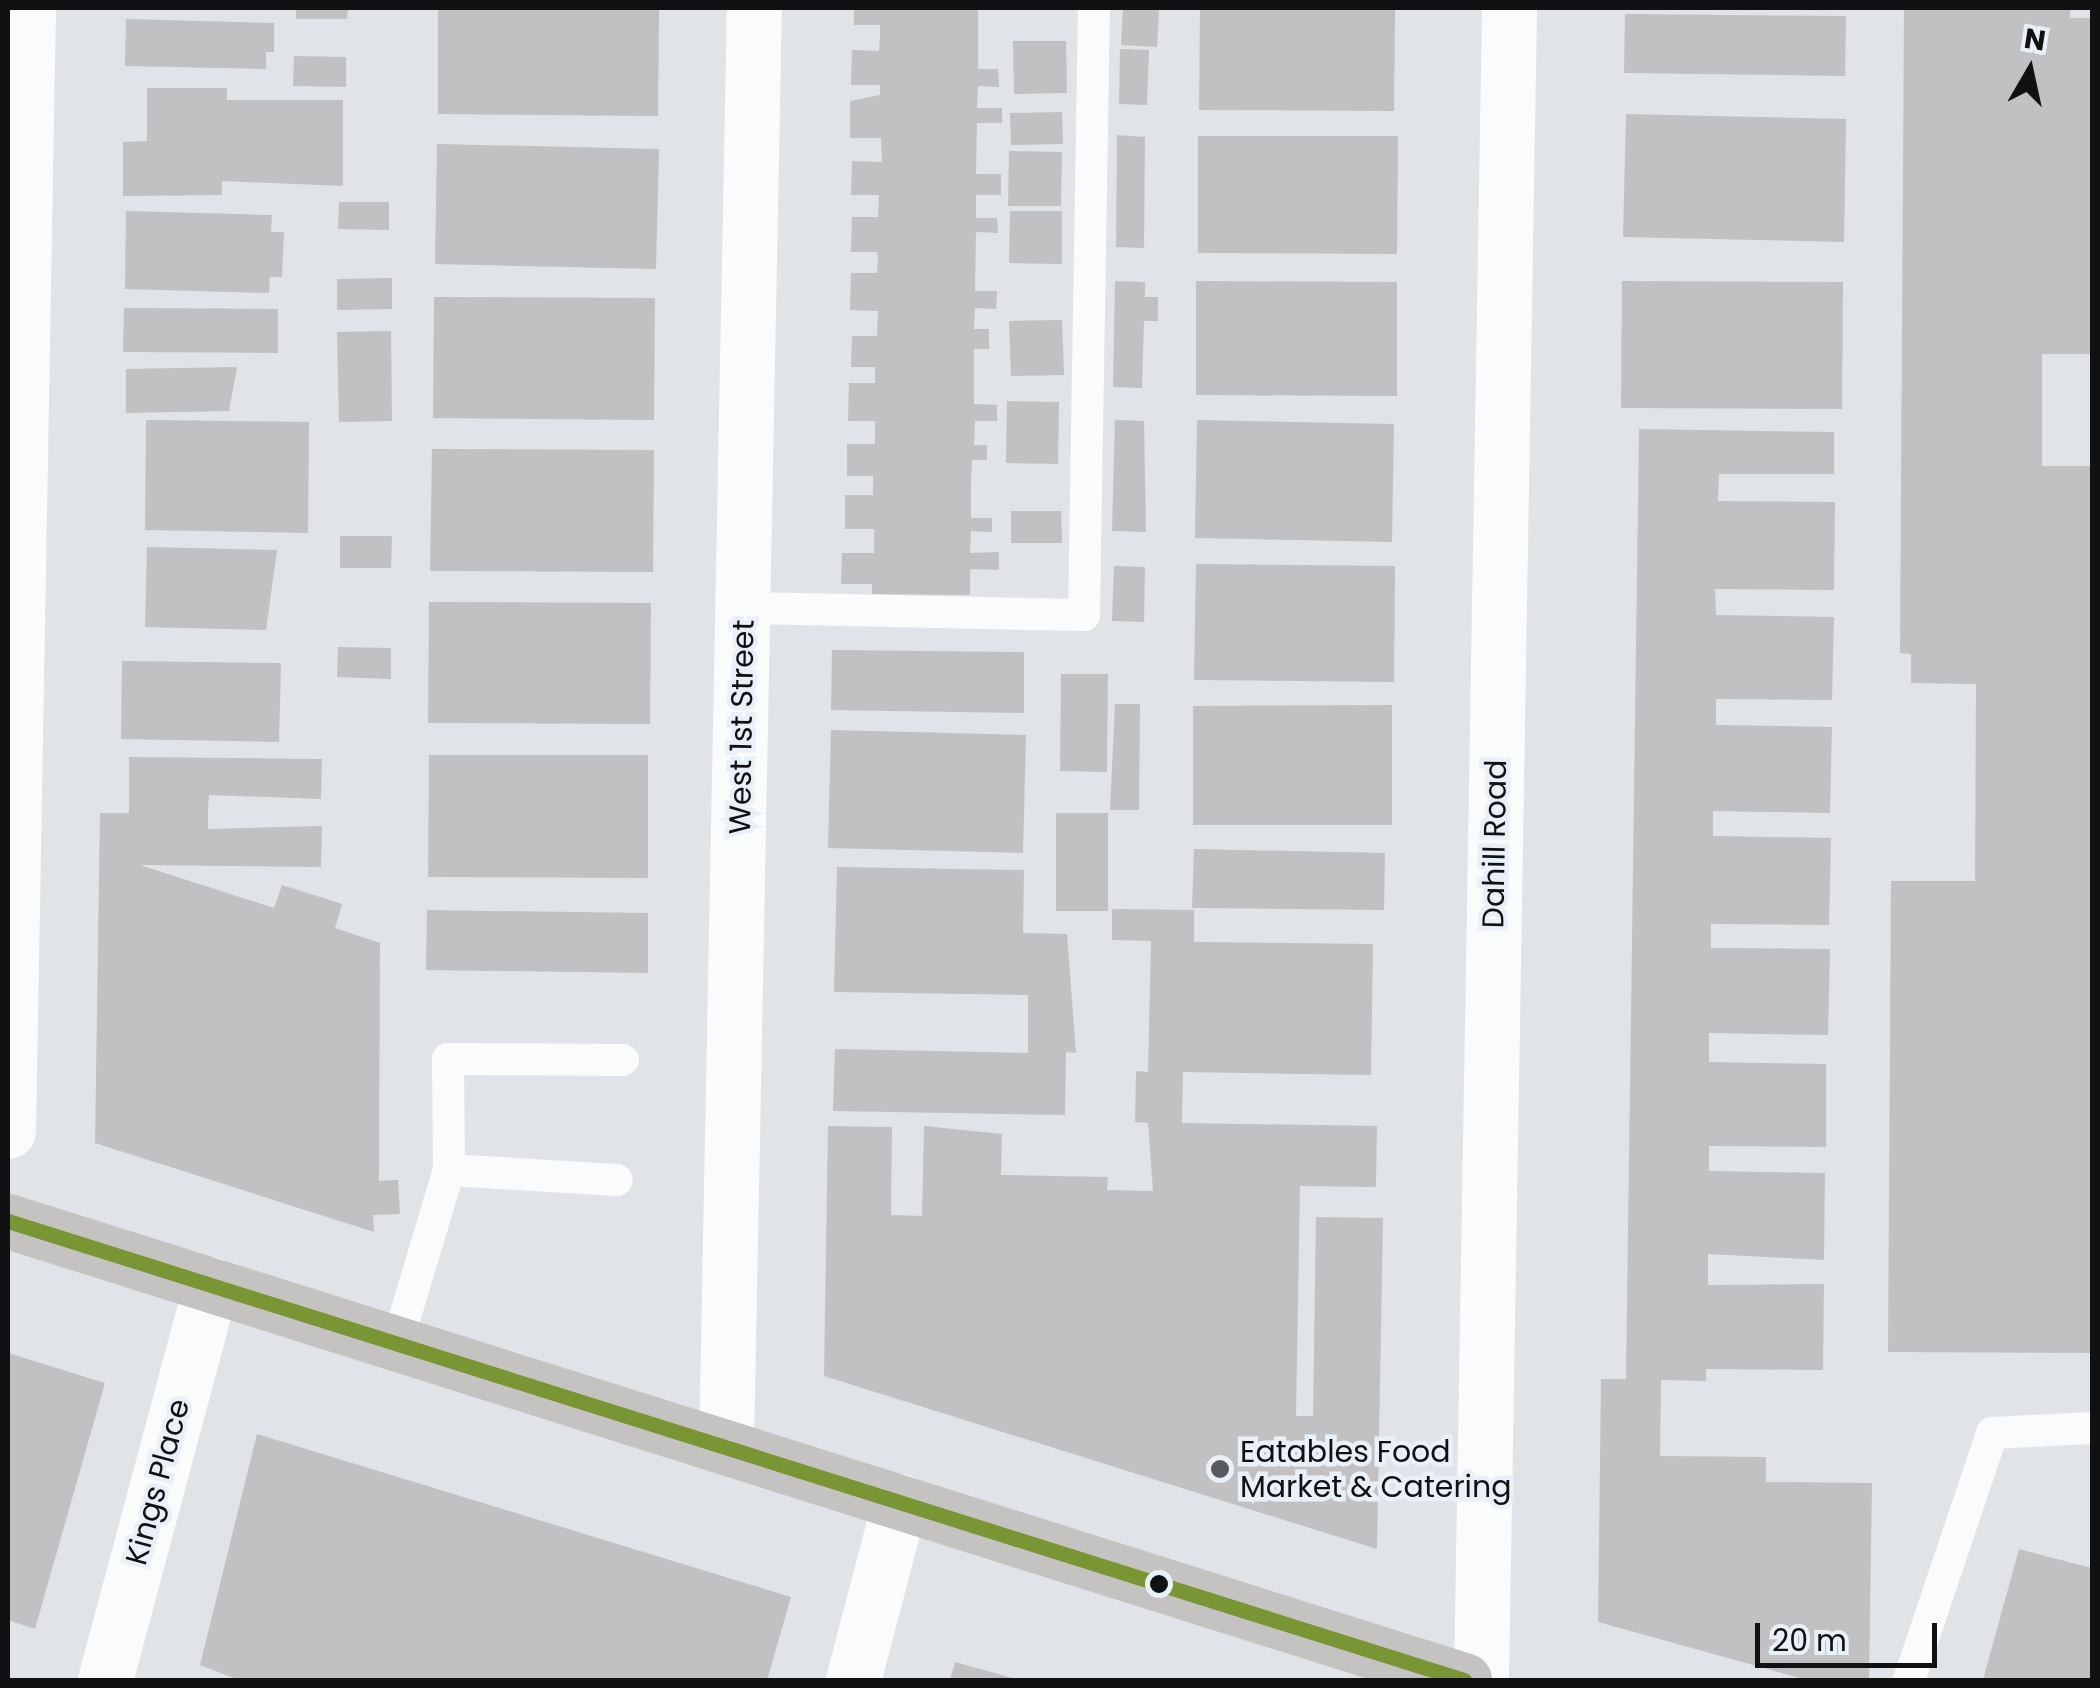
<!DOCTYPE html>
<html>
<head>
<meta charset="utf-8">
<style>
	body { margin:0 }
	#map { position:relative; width:2100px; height:1688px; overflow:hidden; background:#e0e3e7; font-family:Poppins,sans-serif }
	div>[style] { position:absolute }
	.building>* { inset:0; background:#c1c0c3 }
	.lane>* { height:32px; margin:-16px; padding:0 16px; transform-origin:16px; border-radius:16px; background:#fafbfb }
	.street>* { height:55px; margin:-27.5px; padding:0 27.5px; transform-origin:27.5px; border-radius:27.5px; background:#fafbfb }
	.secondary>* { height:55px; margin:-27.5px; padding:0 27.5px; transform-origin:27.5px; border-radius:27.5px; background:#c4c3c2 }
	.bus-1>* { height:15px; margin:-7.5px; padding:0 7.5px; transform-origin:7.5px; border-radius:7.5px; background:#799534 }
	.dots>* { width:28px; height:28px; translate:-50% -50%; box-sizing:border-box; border:5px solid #eaf0f7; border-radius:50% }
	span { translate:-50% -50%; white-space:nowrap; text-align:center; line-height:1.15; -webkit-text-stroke:9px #eaf0f7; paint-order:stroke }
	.street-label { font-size:30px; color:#0f1113 }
	.poi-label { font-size:30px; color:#0f1113 }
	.left { translate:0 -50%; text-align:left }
	.frame { position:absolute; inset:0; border:10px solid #0f1113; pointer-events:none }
	.north { position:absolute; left:1980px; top:20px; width:100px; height:100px; -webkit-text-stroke:8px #eaf0f7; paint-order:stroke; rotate:9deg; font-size:28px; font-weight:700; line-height:40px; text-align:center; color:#0f1113 }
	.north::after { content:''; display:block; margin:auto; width:35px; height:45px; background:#0f1113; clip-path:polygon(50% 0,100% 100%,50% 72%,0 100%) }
	.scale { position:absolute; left:1755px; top:1623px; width:182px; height:45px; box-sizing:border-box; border:5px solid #0f1113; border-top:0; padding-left:12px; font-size:30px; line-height:35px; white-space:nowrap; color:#0f1113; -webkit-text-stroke:8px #eaf0f7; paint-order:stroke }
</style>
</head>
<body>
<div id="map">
	<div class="building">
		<div style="clip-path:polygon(296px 8px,348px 8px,347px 19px,296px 19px)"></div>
		<div style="clip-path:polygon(438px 8px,659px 8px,658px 116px,438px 114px)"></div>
		<div style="clip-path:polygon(854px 8px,978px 8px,978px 69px,998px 69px,999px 87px,978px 86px,977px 108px,1002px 108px,1002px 123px,977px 123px,976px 174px,1001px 174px,1001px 195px,976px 195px,976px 218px,997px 218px,998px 233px,976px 232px,975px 291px,997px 291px,996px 309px,975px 308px,974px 329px,989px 329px,989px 349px,974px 349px,974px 404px,997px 405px,997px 421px,975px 421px,974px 445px,987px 445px,987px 460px,972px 460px,971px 483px,971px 518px,992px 518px,992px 532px,971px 531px,970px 553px,999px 552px,999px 570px,970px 569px,970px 595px,872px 594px,872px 584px,841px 584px,842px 553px,874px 553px,874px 529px,845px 529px,845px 495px,873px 495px,873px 476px,847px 476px,847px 444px,875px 444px,875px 421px,848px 421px,849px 383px,875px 383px,875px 367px,851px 367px,852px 336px,877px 336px,878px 311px,850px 310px,851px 273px,877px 273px,878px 261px,877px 252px,851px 252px,852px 217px,878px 217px,879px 195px,851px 195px,852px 161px,882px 162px,881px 138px,850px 138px,850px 101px,880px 95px,880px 85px,851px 85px,852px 50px,879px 51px,880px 37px,880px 25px,854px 25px)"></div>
		<div style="clip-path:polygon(1123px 8px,1159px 8px,1157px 47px,1121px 45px)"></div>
		<div style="clip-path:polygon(1200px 8px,1395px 8px,1394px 111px,1199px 110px)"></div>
		<div style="clip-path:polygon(1904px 8px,2070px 8px,2070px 18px,2092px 18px,2092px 354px,2042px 354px,2042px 466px,2092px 466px,2092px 1353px,1888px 1352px,1891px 881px,1975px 881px,1976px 684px,1911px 683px,1911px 654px,1900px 653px)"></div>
		<div style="clip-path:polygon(1625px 14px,1846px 16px,1845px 76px,1624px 73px)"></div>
		<div style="clip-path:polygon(126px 19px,274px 23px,274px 52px,266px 52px,266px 69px,125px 66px)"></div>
		<div style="clip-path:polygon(1013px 41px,1066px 41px,1067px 93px,1014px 94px)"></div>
		<div style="clip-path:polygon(1120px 49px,1149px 50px,1147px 105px,1119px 104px)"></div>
		<div style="clip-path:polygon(294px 56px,346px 57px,346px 87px,293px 86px)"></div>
		<div style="clip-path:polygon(147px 88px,227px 88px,227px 100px,343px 100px,343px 186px,222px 181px,222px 195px,123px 196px,123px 142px,147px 141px)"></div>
		<div style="clip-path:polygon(1062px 112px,1063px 144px,1011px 145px,1010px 113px)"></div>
		<div style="clip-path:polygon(1626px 114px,1846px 119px,1844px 242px,1623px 237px)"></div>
		<div style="clip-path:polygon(1117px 135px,1145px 137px,1144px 248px,1116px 247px)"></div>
		<div style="clip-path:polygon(1198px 136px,1398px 136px,1397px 254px,1198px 253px)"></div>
		<div style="clip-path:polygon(437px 144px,659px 149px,656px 269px,435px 264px)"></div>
		<div style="clip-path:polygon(1009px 151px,1062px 152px,1061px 206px,1008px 206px)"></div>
		<div style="clip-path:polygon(339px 202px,389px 202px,389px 230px,338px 229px)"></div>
		<div style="clip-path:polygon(126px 211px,272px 215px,271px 232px,284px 232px,282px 277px,270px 277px,269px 293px,125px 289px)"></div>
		<div style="clip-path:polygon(1010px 211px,1062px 211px,1062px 264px,1009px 263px)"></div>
		<div style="clip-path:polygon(392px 278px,392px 309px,337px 310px,337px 279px)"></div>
		<div style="clip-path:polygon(1115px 281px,1145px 282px,1145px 297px,1158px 297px,1158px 321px,1144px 321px,1142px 388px,1113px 387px)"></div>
		<div style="clip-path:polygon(1196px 281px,1397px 282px,1397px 396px,1196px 395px)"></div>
		<div style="clip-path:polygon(1622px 281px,1843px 282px,1842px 409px,1621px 408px)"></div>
		<div style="clip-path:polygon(434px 297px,655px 298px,654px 420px,433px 418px)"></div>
		<div style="clip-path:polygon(124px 308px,278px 309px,278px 353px,123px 352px)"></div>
		<div style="clip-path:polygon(1062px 320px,1064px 375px,1011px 376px,1009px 321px)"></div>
		<div style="clip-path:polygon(391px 331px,392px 421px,339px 422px,337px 332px)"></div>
		<div style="clip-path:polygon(237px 367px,229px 411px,126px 413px,126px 369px)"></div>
		<div style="clip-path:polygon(1007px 401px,1059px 402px,1058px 464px,1006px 463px)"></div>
		<div style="clip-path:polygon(146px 420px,309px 422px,308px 533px,145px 530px)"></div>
		<div style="clip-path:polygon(1115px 420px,1144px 421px,1146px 532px,1112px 531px)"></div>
		<div style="clip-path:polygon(1197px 420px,1394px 424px,1392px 542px,1195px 538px)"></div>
		<div style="clip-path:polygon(1639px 429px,1834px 432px,1834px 474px,1719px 474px,1718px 501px,1835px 502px,1834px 590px,1715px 589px,1716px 615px,1834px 617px,1832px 700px,1716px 699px,1716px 725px,1832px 727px,1830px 813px,1713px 811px,1713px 836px,1831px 838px,1829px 925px,1711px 924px,1711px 948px,1830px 949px,1828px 1035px,1709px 1033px,1709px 1062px,1826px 1064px,1826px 1147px,1709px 1146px,1709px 1171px,1825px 1173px,1824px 1260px,1708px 1254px,1708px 1285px,1824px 1284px,1823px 1370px,1706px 1369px,1706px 1381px,1661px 1380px,1660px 1456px,1766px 1457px,1766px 1482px,1872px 1483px,1869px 1680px,1807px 1680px,1598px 1622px,1601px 1379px,1626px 1379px)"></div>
		<div style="clip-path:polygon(432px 449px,654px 450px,653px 572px,430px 571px)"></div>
		<div style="clip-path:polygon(1011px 511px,1061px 511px,1062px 543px,1011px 543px)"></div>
		<div style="clip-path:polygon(340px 536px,392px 536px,391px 568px,340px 568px)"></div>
		<div style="clip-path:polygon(147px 547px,277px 550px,266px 630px,145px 627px)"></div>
		<div style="clip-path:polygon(1196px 564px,1395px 566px,1394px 682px,1194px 680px)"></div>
		<div style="clip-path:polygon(1114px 566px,1145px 567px,1144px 622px,1112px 621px)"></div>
		<div style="clip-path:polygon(429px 602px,651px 603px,650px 724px,428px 723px)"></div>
		<div style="clip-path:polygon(338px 647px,391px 648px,391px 679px,337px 677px)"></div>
		<div style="clip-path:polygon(832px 650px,1024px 652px,1024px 713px,831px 710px)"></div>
		<div style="clip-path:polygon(122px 661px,281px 663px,279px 742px,121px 739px)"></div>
		<div style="clip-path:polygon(1061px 674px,1108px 674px,1107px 772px,1060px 771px)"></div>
		<div style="clip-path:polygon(1115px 704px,1140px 704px,1139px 810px,1110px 810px)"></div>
		<div style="clip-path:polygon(1392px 705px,1392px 825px,1193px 825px,1193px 706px)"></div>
		<div style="clip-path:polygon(831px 730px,1026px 735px,1023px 853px,828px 848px)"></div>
		<div style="clip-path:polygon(429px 755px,648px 755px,648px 878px,428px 877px)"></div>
		<div style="clip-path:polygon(129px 757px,322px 759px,321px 799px,209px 795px,208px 809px,208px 829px,322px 826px,321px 867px,140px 865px,274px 908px,282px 885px,342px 904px,335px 928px,380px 943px,379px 1181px,398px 1180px,400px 1214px,373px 1215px,374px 1232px,95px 1143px,100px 813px,129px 813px)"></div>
		<div style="clip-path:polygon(1056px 813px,1108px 813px,1108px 911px,1056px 911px)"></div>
		<div style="clip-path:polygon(1194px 849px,1385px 853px,1384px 910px,1192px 908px)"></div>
		<div style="clip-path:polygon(837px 867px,1024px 870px,1023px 933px,1067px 934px,1076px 1053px,1066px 1052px,1065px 1115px,833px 1111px,835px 1049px,1028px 1053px,1028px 995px,834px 992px)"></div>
		<div style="clip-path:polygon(1112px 909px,1194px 910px,1194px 942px,1373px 944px,1371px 1075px,1183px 1072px,1182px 1123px,1377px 1126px,1376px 1187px,1300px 1186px,1296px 1416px,1313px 1416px,1316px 1217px,1383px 1218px,1377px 1549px,824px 1376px,828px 1126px,892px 1127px,891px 1215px,922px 1216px,924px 1126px,1002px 1134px,1001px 1175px,1108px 1177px,1107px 1190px,1153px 1191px,1148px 1123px,1135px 1122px,1136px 1071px,1148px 1072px,1151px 941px,1112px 940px)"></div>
		<div style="clip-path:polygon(427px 910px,648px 913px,648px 973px,426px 970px)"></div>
		<div style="clip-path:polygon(8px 1353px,105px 1383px,35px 1629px,8px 1620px)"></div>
		<div style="clip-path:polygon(257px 1434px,791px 1597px,767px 1680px,239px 1680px,200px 1665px)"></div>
		<div style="clip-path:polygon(2019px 1549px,2092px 1568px,2092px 1680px,1983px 1680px)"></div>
		<div style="clip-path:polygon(955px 1662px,1016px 1679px,1016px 1680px,950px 1680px)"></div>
	</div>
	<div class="lane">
		<div style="left:745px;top:608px;width:339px;rotate:1.2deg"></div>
		<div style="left:1084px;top:615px;width:607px;rotate:-89.06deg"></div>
		<div style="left:449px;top:1170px;width:168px;rotate:3.4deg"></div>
		<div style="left:397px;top:1343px;width:181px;rotate:-73.3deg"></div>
		<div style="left:449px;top:1170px;width:111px;rotate:-90.5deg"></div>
		<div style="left:448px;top:1059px;width:175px;rotate:0.3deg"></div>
		<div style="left:1909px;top:1680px;width:261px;rotate:-71.4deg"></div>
		<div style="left:1992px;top:1433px;width:100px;rotate:-2.9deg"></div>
	</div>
	<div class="street">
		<div style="left:8px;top:1131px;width:1123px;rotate:-88.98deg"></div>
		<div style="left:726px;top:1447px;width:1439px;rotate:-88.89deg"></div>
		<div style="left:105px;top:1680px;width:410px;rotate:-75deg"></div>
		<div style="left:853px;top:1680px;width:185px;rotate:-75.3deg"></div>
		<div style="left:1481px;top:1680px;width:1672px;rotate:-89.04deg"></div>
	</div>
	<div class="secondary">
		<div style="left:8px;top:1221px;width:1527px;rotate:17.5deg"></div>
	</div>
	<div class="bus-1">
		<div style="left:8px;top:1221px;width:1527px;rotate:17.5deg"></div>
	</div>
	<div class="dots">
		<div style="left:1220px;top:1469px;background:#585a5d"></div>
		<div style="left:1159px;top:1584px;background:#0f1113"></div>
	</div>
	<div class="street-label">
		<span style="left:742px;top:727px;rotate:-89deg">West 1st Street</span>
		<span style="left:1495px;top:844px;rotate:-89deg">Dahill Road</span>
		<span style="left:158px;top:1482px;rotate:-75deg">Kings Place</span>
	</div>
	<div class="poi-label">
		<span class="left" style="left:1240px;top:1469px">Eatables Food<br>Market &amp; Catering</span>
	</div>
	<div class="frame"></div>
	<div class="north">N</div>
	<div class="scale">20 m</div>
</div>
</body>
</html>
